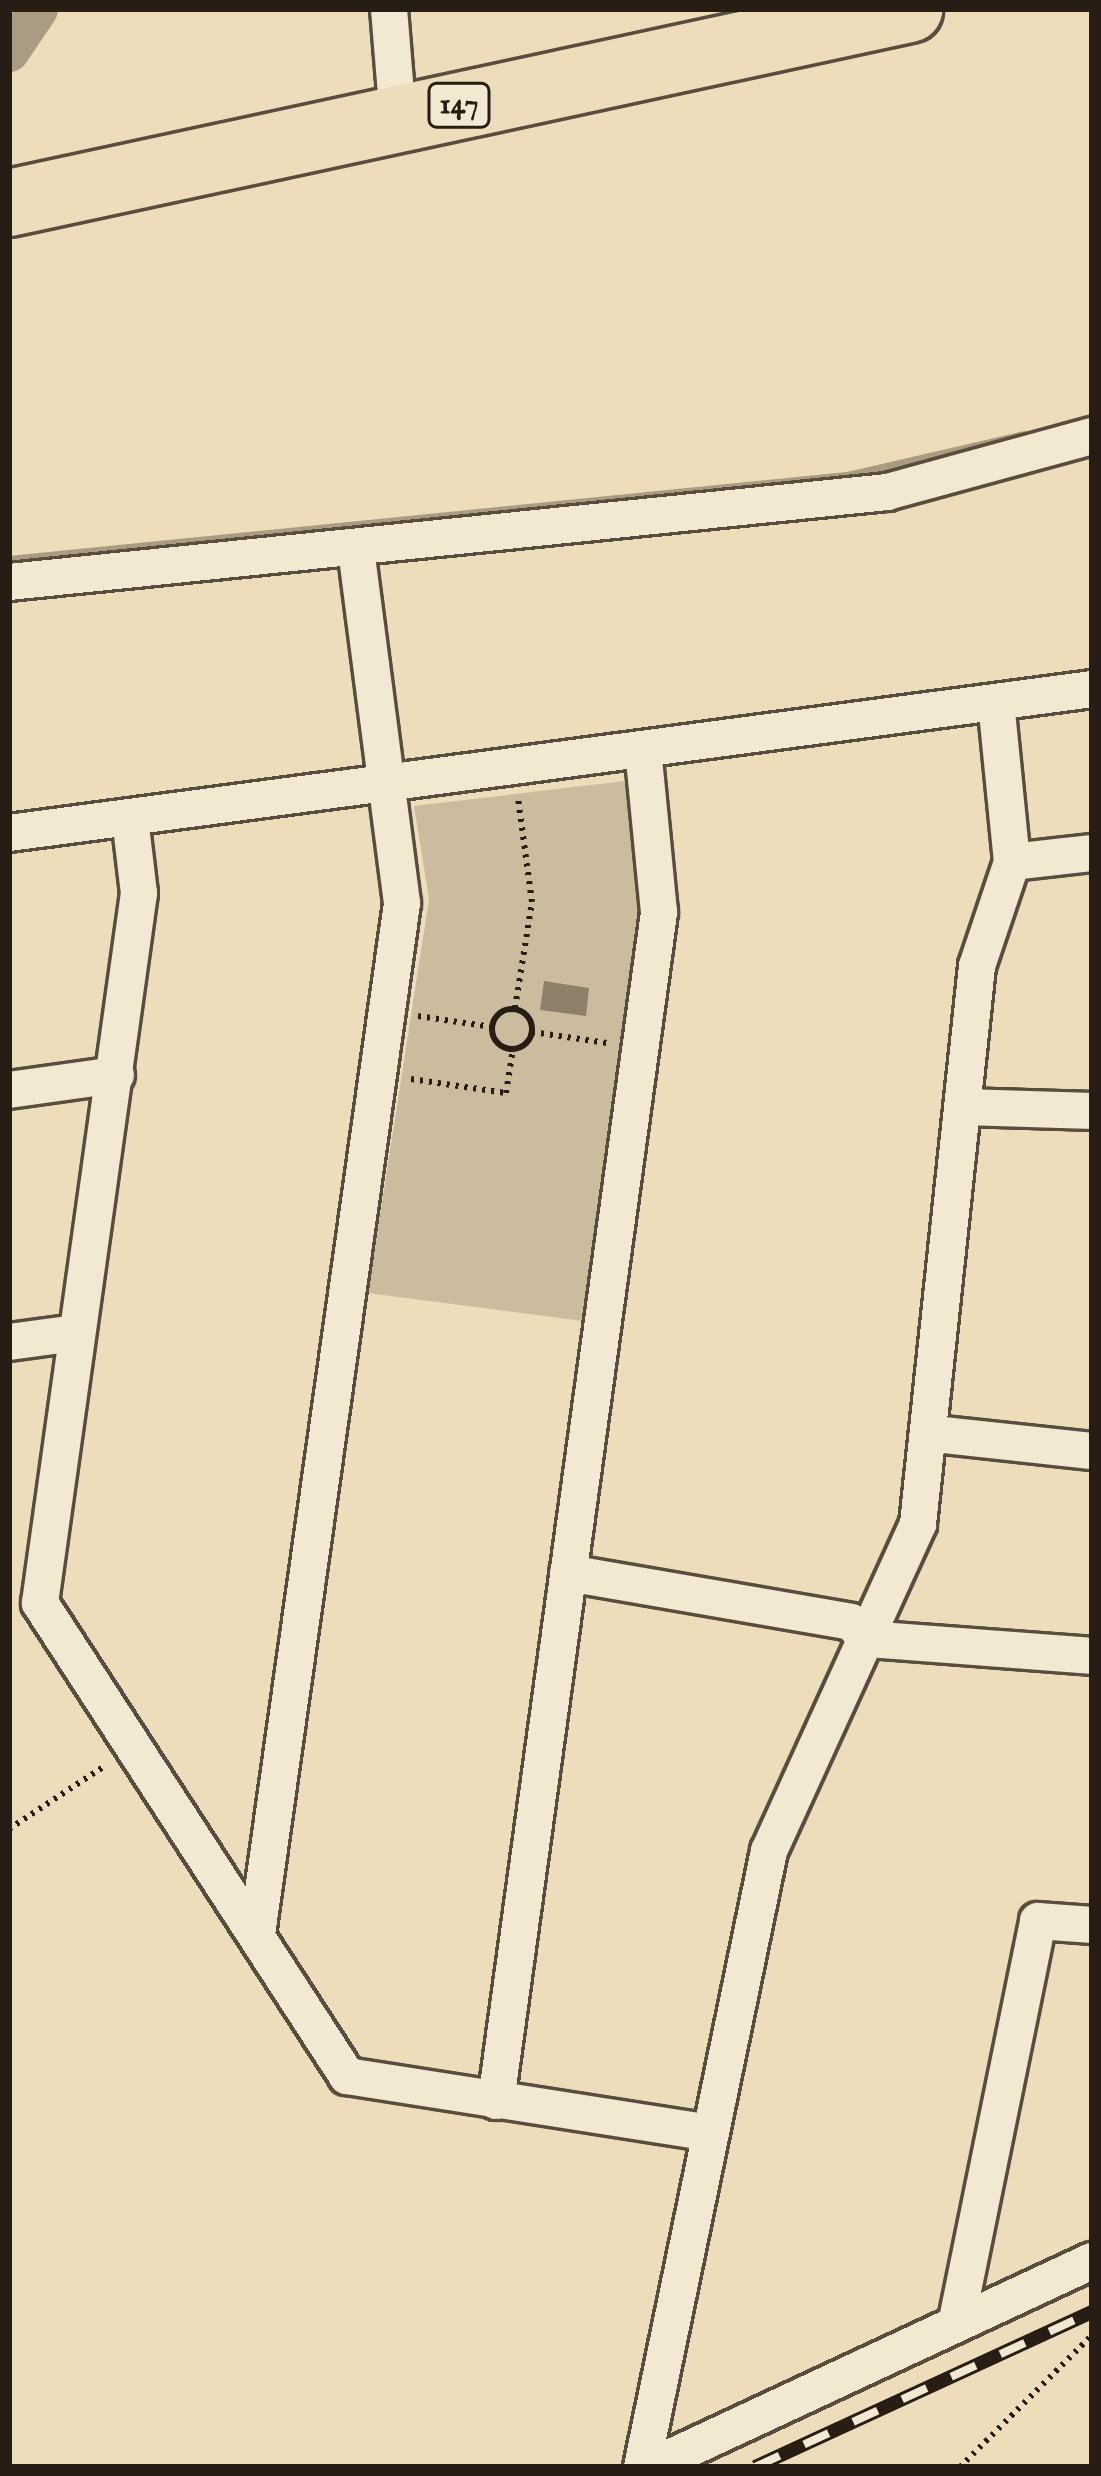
<!DOCTYPE html>
<html>
<head>
<meta charset="utf-8">
<style>
	body { margin:0 }
	#map { position:relative; width:1101px; height:2476px; overflow:hidden; background:#edddba; font-family:"IM FELL English",serif }
	div>[style] { position:absolute }
	.green>* { inset:0; background:#cbbc9e }
	.stream>* { height:10px; margin:-5px; padding:0 5px; transform-origin:5px; border-radius:5px; background:#aa9c82 }
	.canal>* { height:39px; margin:-19.5px; padding:0 19.5px; transform-origin:19.5px; border-radius:19.5px; background:#aa9c82 }
	.building>* { inset:0; background:#8e816a }
	.path>* { height:6px; margin-top:-3px; transform-origin:0; background:repeating-linear-gradient(90deg,#271d14 0 3px,transparent 0 9px) }
	.path>.ring { margin:-3px; padding:0; box-sizing:content-box; background:none; border:6px solid #271d14; border-radius:50% }
	.roads { filter:drop-shadow(3px 0 #584d3e) drop-shadow(-3px 0 #584d3e) drop-shadow(0 3px #584d3e) drop-shadow(0 -3px #584d3e) }
	.street>* { height:36px; margin:-18px; padding:0 18px; transform-origin:18px; border-radius:18px; background:#f3e9d2 }
	.highway>* { height:66px; margin:-33px; padding:0 33px; transform-origin:33px; border-radius:33px; background:#edddba }
	.rail>* { height:14px; margin-top:-7px; transform-origin:0; background:repeating-linear-gradient(90deg,#f3e9d2 0 27px,#271d14 0 54px); box-sizing:border-box; border-block:3px solid #271d14 }
	span { translate:-50% -50%; white-space:nowrap; text-align:center; line-height:1.15; -webkit-text-stroke:9px #f3e9d2; paint-order:stroke }
	.shield-label span { padding:3px 9px; background:#f3e9d2; border:3px solid; border-radius:9px; -webkit-text-stroke-width:0 }
	.shield-label { font-size:30px; color:#271d14; font-weight:700 }
	.frame { position:absolute; inset:0; border:12px solid #271d14; pointer-events:none }
</style>
</head>
<body>
<div id="map">
	<div class="green">
		<div style="clip-path:polygon(625px 781px,640px 910px,583px 1321px,368px 1293px,429px 899px,414px 806px)"></div>
	</div>
	<div class="stream">
		<div style="left:9px;top:561px;width:842px;rotate:-5.72deg"></div>
		<div style="left:847px;top:477px;width:182px;rotate:-13deg"></div>
	</div>
	<div class="canal">
		<div style="left:9px;top:52px;width:52px;rotate:-56deg"></div>
	</div>
	<div class="building">
		<div style="clip-path:polygon(544px 981px,589px 988px,586px 1016px,540px 1010px)"></div>
	</div>
	<div class="path">
		<div style="left:515px;top:1008px;width:107px;rotate:-80.9deg"></div>
		<div style="left:532px;top:902px;width:105px;rotate:-97.7deg"></div>
		<div class="ring" style="left:492px;top:1009px;width:34px;height:34px"></div>
		<div style="left:418px;top:1016px;width:75px;rotate:8.5deg"></div>
		<div style="left:532px;top:1032px;width:76px;rotate:8.3deg"></div>
		<div style="left:411px;top:1079px;width:96px;rotate:8.4deg"></div>
		<div style="left:506px;top:1093px;width:45px;rotate:-81deg"></div>
		<div style="left:9px;top:1829px;width:116px;rotate:-33.4deg"></div>
		<div style="left:960px;top:2467px;width:187px;rotate:-45deg"></div>
	</div>
	<div class="roads">
		<div class="street">
			<div style="left:389px;top:9px;width:109px;rotate:85.3deg"></div>
			<div style="left:9px;top:582px;width:883px;rotate:-5.85deg"></div>
			<div style="left:887px;top:492px;width:213px;rotate:-15.3deg"></div>
			<div style="left:130px;top:818px;width:76px;rotate:83.2deg"></div>
			<div style="left:139px;top:893px;width:717px;rotate:97.94deg"></div>
			<div style="left:40px;top:1603px;width:564px;rotate:57.01deg"></div>
			<div style="left:347px;top:2076px;width:360px;rotate:8.9deg"></div>
			<div style="left:9px;top:833px;width:1093px;rotate:-7.57deg"></div>
			<div style="left:1012px;top:862px;width:81px;rotate:-6.4deg"></div>
			<div style="left:9px;top:1090px;width:108px;rotate:-8deg"></div>
			<div style="left:965px;top:1107px;width:127px;rotate:1.8deg"></div>
			<div style="left:9px;top:1342px;width:68px;rotate:-7.7deg"></div>
			<div style="left:935px;top:1434px;width:158px;rotate:6.2deg"></div>
			<div style="left:568px;top:1573px;width:287px;rotate:9.8deg"></div>
			<div style="left:851px;top:1622px;width:23px;rotate:47deg"></div>
			<div style="left:867px;top:1639px;width:226px;rotate:4.3deg"></div>
			<div style="left:257px;top:1934px;width:1041px;rotate:-81.99deg"></div>
			<div style="left:402px;top:903px;width:357px;rotate:-97.4deg"></div>
			<div style="left:496px;top:2101px;width:1200px;rotate:-82.19deg"></div>
			<div style="left:659px;top:912px;width:163px;rotate:-95.6deg"></div>
			<div style="left:957px;top:2320px;width:407px;rotate:-78.5deg"></div>
			<div style="left:1038px;top:1921px;width:54px;rotate:4.2deg"></div>
			<div style="left:642px;top:2467px;width:629px;rotate:-78.35deg"></div>
			<div style="left:769px;top:1851px;width:359px;rotate:-65.5deg"></div>
			<div style="left:918px;top:1524px;width:561px;rotate:-83.96deg"></div>
			<div style="left:977px;top:966px;width:110px;rotate:-71.4deg"></div>
			<div style="left:1012px;top:862px;width:160px;rotate:-95.7deg"></div>
			<div style="left:650px;top:2467px;width:488px;rotate:-25deg"></div>
		</div>
		<div class="highway">
			<div style="left:9px;top:203px;width:921px;rotate:-12.16deg"></div>
		</div>
	</div>
	<div class="rail">
		<div style="left:755px;top:2467px;width:371px;rotate:-24.7deg"></div>
	</div>
	<div class="shield-label">
		<span style="left:459px;top:105px">147</span>
	</div>
	<div class="frame"></div>
</div>
</body>
</html>
